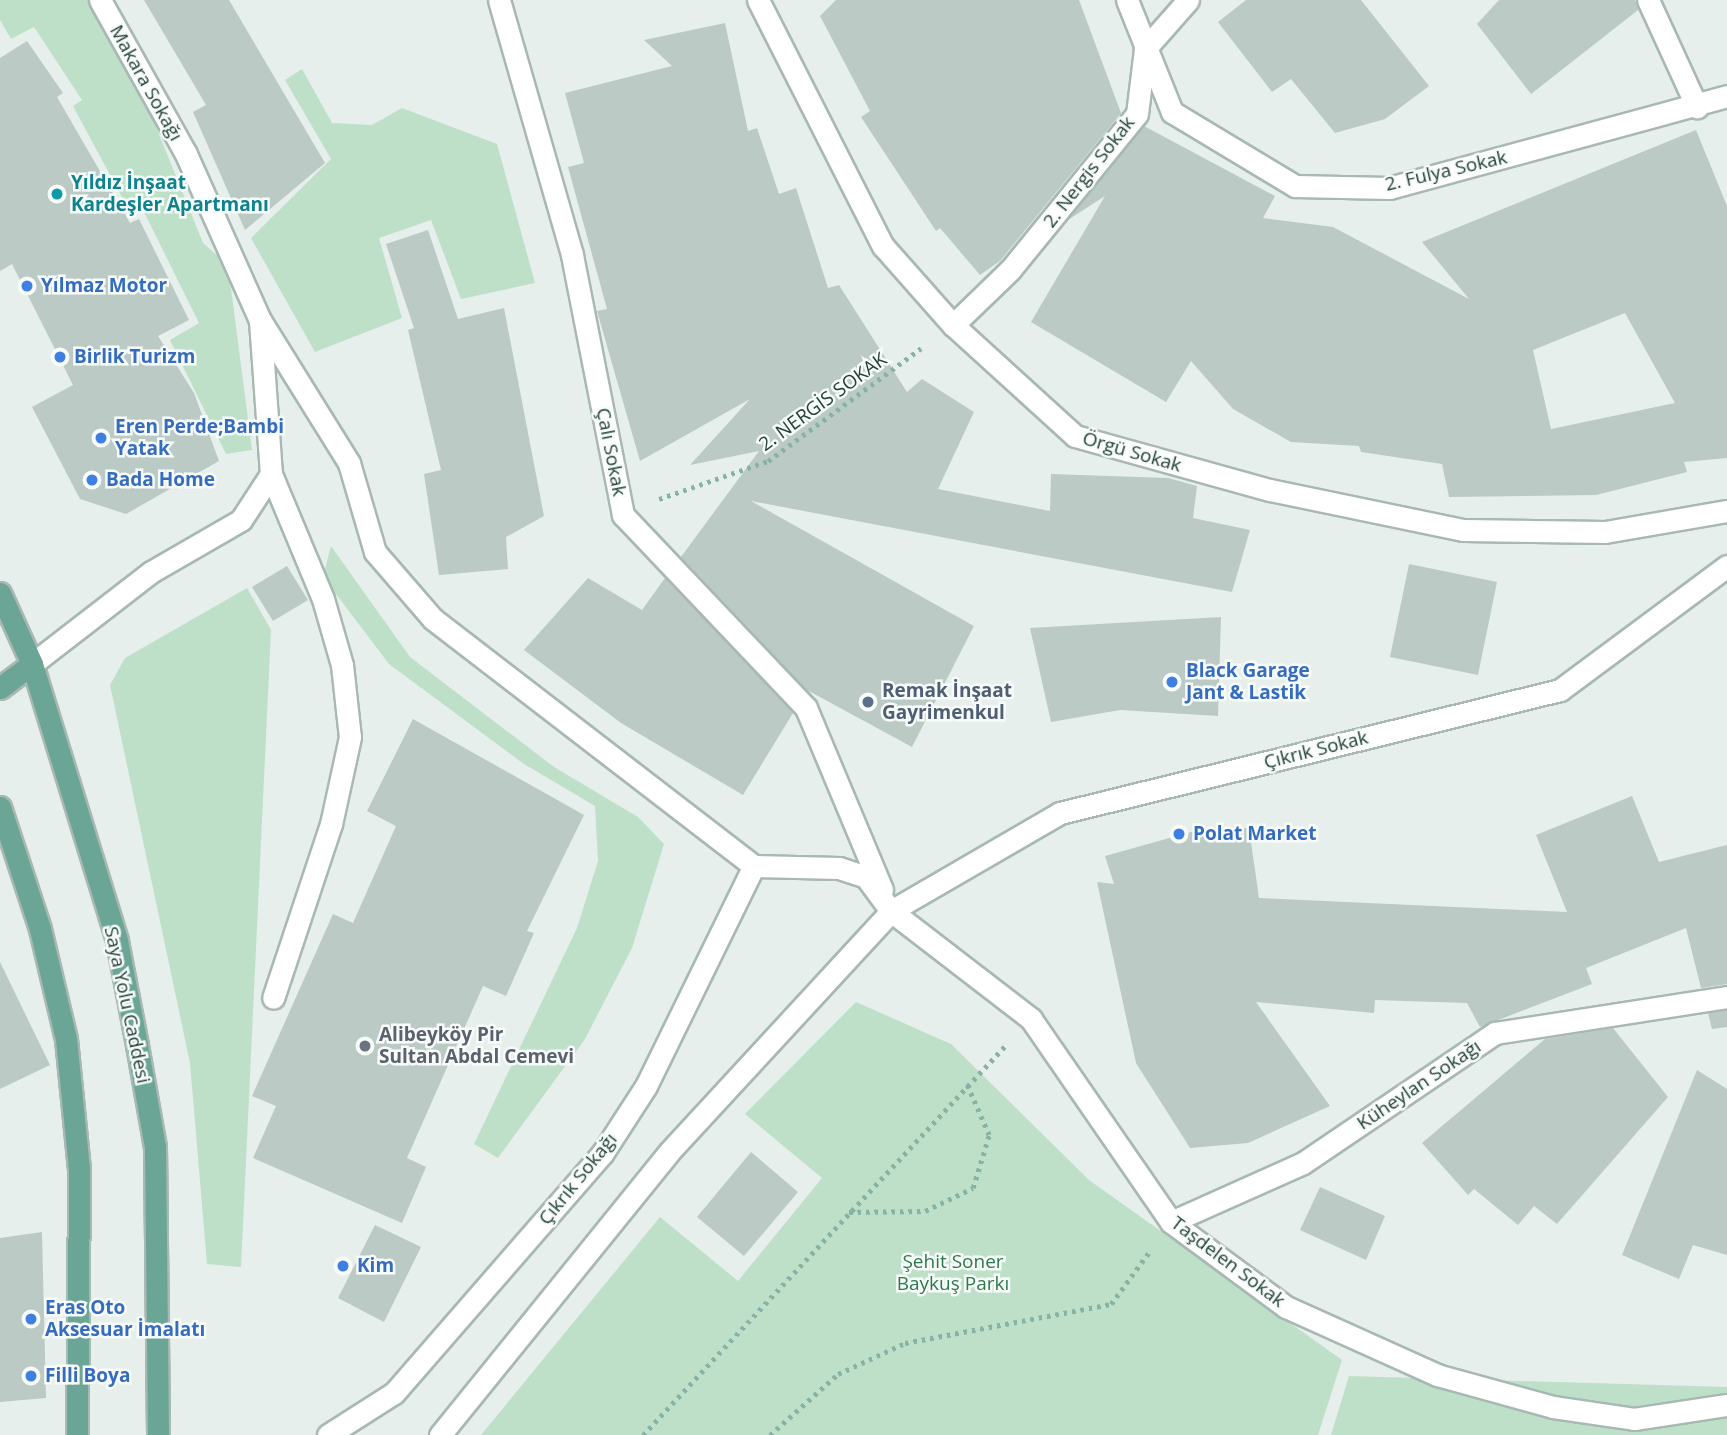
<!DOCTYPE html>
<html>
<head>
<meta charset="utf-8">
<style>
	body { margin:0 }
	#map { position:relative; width:1727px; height:1435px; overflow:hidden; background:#e6efeb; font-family:"Open Sans",sans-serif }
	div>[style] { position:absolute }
	.green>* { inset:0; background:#bfe0c8 }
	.building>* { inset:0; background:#bbcac4 }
	.path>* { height:4.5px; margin-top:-2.25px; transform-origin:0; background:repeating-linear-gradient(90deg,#86b3a5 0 3.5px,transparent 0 8.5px) }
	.roads { filter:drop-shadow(2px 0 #a8b8b2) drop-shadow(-2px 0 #a8b8b2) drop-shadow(0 2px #a8b8b2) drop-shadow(0 -2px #a8b8b2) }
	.minor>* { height:21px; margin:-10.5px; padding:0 10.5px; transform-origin:10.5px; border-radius:10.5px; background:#fff }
	.major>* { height:21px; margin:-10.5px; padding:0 10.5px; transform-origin:10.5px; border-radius:10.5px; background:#6aa596 }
	.dots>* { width:19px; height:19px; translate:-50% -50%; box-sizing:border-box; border:4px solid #f7fbf9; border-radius:50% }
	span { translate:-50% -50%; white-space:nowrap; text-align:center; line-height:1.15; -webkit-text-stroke:5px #f7fbf9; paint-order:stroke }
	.street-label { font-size:19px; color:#24423a }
	.culture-label { font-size:19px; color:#0d838f; font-weight:700 }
	.left { translate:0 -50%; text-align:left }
	.shop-label { font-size:19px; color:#366cbe; font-weight:700 }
	.service-label { font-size:19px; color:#4e5e75; font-weight:700 }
	.worship-label { font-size:19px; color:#5b616d; font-weight:700 }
	.park-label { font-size:19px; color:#2d7a4b }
</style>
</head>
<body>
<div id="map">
	<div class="green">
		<div style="clip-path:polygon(0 0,92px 0,142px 92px,203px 243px,228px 265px,252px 450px,226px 454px,170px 340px,199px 323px,142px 208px,131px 214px,73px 106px,82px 100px,34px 27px,11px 39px,0 20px)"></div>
		<div style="clip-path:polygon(302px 69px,332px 123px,372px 125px,402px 108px,497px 144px,535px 283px,461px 299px,431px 220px,379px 238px,402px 318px,315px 352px,251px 238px,331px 159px,285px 80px)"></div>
		<div style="clip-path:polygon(331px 546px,410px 657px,554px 767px,638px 817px,664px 844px,632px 948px,585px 1039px,498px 1158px,474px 1144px,577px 928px,598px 861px,595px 806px,524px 764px,389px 664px,323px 577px)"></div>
		<div style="clip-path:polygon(247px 588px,271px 630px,241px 1267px,207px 1264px,190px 1063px,110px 685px,125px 658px)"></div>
		<div style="clip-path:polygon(856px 1002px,951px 1044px,1089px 1180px,1342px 1360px,1318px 1435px,481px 1435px,660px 1217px,738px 1281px,822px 1178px,745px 1114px)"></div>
		<div style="clip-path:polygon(1349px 1376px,1727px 1387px,1727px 1435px,1331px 1435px)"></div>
	</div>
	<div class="building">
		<div style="clip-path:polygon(144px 0,229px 0,325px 163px,245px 230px,193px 112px,206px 105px)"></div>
		<div style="clip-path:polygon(836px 0,1079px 0,1121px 113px,1000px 261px,980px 275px,940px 228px,936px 231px,861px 117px,870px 111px,820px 16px)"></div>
		<div style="clip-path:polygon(1246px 0,1361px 0,1429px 86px,1385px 119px,1335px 133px,1291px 79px,1272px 92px,1218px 22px)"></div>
		<div style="clip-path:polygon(1499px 0,1635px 0,1638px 10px,1531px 94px,1477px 24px)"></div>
		<div style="clip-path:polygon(725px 23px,748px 131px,757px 128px,779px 194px,796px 188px,828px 288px,839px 285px,907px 392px,922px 379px,974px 412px,938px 489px,1050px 511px,1051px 474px,1168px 478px,1197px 486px,1193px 518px,1250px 530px,1232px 592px,751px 501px,974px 626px,912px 747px,807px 690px,681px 557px,759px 451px,690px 465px,750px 399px,640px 461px,597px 311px,607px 309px,568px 167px,584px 163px,565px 93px,672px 66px,644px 40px)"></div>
		<div style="clip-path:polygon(27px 41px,63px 93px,57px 97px,130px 223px,139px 219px,189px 320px,158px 336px,194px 393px,219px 461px,126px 514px,80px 499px,32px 407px,73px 385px,12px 264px,0 271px,0 58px)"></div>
		<div style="clip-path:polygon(evenodd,1144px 126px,1275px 196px,1263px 218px,1333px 227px,1469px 299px,1422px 242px,1696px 130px,1727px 206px,1727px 458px,1684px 462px,1687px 472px,1596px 495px,1449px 497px,1442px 464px,1361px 452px,1359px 446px,1291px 442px,1233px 409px,1191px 361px,1166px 402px,1031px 322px,1105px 196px,1068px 220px,1144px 126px,1625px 313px,1675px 403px,1551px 429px,1533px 350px,1625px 313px)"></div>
		<div style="clip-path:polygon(428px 230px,458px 319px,504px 308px,544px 516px,506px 537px,508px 569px,439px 575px,424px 474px,441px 470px,408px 330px,414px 328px,386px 244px)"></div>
		<div style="clip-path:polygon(1409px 564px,1497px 582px,1478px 675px,1390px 657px)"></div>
		<div style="clip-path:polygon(287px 566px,308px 600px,273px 621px,252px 587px)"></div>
		<div style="clip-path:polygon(588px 578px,642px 610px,665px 578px,793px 713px,743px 795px,621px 723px,524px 650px)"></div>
		<div style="clip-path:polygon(1221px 617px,1218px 716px,1120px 710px,1051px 722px,1030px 628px)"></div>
		<div style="clip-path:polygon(413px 719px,584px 815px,527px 931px,534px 933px,506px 996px,483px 986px,407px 1158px,426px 1167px,402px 1223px,253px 1158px,276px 1106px,252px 1096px,333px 914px,353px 923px,396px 826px,367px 811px)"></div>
		<div style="clip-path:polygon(1632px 796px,1659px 862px,1727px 845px,1727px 984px,1701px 988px,1686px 928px,1586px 968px,1592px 984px,1480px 1027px,1467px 1003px,1375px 1000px,1374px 1013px,1256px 1002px,1330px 1106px,1248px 1143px,1190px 1148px,1136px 1063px,1097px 882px,1114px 884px,1105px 856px,1198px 830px,1249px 828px,1259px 898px,1567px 912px,1536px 835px)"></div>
		<div style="clip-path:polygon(0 962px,50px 1065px,0 1089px)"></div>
		<div style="clip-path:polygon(1727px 1010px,1727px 1027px,1712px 1029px,1708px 1013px)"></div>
		<div style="clip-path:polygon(1613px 1028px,1668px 1097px,1557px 1224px,1534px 1206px,1518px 1225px,1474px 1189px,1468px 1195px,1422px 1143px,1545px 1039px)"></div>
		<div style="clip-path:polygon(1697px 1070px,1727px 1089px,1727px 1255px,1693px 1245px,1679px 1279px,1622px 1255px)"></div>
		<div style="clip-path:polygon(751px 1152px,798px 1192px,744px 1256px,697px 1217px)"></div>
		<div style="clip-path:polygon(1320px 1187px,1385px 1216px,1366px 1260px,1300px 1230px)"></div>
		<div style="clip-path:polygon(375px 1225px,421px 1247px,384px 1322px,338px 1298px)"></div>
		<div style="clip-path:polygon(42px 1232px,46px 1398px,0 1402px,0 1238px)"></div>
	</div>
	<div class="path">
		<div style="left:659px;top:499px;width:115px;rotate:-19.2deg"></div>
		<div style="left:768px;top:461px;width:190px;rotate:-36.4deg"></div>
		<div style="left:849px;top:1212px;width:76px;rotate:-0.8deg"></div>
		<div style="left:925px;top:1211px;width:53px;rotate:-25.6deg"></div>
		<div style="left:973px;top:1188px;width:55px;rotate:-73.2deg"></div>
		<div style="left:989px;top:1135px;width:55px;rotate:-113.7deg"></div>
		<div style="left:643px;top:1435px;width:531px;rotate:-47.06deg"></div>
		<div style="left:770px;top:1435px;width:91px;rotate:-41.9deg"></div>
		<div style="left:838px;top:1374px;width:74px;rotate:-24.8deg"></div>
		<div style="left:905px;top:1343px;width:210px;rotate:-10.7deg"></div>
		<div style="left:1111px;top:1304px;width:66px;rotate:-53.7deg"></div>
	</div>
	<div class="roads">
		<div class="minor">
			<div style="left:100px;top:0;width:176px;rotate:60.8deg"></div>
			<div style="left:186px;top:154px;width:182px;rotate:66deg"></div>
			<div style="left:260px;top:320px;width:168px;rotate:58.1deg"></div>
			<div style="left:349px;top:463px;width:93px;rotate:73.7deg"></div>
			<div style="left:375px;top:552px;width:89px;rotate:49.1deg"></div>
			<div style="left:433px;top:619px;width:405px;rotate:37.6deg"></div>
			<div style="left:754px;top:866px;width:85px;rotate:1.3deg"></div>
			<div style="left:839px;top:868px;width:28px;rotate:18deg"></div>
			<div style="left:866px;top:877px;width:42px;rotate:53.7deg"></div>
			<div style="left:891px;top:911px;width:177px;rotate:37.6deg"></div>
			<div style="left:1031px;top:1019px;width:247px;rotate:55.4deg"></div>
			<div style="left:1171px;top:1222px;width:143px;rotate:36.5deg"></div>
			<div style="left:1286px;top:1307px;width:166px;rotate:24.2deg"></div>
			<div style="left:1437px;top:1375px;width:120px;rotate:15.4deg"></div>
			<div style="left:1553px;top:1407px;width:82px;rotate:8.4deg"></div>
			<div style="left:1634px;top:1419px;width:94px;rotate:-8.6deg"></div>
			<div style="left:499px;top:0;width:265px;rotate:74deg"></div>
			<div style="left:572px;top:255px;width:265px;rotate:78.9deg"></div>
			<div style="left:623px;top:515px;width:266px;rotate:46.5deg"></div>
			<div style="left:806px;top:708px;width:197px;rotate:67.3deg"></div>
			<div style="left:758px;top:0;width:276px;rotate:63.1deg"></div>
			<div style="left:883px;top:246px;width:106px;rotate:48.5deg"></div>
			<div style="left:953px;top:325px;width:165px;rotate:42.3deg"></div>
			<div style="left:1075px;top:436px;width:202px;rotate:15.5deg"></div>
			<div style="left:1270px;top:490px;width:197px;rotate:11.7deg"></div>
			<div style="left:1463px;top:530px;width:142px;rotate:0.8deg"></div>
			<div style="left:1605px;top:532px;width:124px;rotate:-9.8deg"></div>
			<div style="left:1127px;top:0;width:121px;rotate:68.1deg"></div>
			<div style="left:1172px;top:112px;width:144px;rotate:31deg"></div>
			<div style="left:1295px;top:186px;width:94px;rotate:1.2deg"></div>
			<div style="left:1389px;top:188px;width:350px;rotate:-15.2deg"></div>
			<div style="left:1648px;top:0;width:118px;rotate:65.4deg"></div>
			<div style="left:953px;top:325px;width:79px;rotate:-44deg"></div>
			<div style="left:1010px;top:270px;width:201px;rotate:-50.9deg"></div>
			<div style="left:1137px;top:114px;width:65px;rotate:-83deg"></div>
			<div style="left:1145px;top:49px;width:65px;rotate:-48.7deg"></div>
			<div style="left:271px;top:474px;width:135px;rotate:67.4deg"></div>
			<div style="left:323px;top:599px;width:69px;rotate:73.9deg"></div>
			<div style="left:342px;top:665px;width:72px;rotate:83.7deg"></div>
			<div style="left:350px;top:737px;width:89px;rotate:102.3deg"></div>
			<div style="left:331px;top:824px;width:183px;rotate:108.4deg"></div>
			<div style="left:32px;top:664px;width:150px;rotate:-37.7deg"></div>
			<div style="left:151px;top:572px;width:104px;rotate:-30deg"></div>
			<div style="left:241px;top:520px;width:55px;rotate:-56.9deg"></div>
			<div style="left:271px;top:474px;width:152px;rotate:-94.1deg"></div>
			<div style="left:1171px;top:1222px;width:145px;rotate:-24.1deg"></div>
			<div style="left:1303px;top:1163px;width:232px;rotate:-34.1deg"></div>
			<div style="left:1495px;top:1033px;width:235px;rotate:-8.8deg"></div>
			<div style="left:328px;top:1435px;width:78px;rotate:-32.5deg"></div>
			<div style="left:394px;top:1393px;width:317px;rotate:-49deg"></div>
			<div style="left:602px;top:1154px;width:81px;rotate:-57.1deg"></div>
			<div style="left:646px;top:1086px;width:245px;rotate:-63.9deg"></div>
			<div style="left:440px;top:1435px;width:364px;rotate:-51deg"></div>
			<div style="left:669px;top:1152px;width:328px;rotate:-47.3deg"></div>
			<div style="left:891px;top:911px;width:195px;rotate:-30.1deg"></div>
			<div style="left:1060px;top:813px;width:515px;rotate:-13.82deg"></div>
			<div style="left:1560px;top:690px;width:208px;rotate:-36.6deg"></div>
		</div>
		<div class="major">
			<div style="left:0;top:593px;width:78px;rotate:65.7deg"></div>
			<div style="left:32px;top:664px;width:290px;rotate:72.9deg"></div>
			<div style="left:117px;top:941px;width:106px;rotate:79.1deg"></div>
			<div style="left:137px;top:1045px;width:104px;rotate:80deg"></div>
			<div style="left:155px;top:1147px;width:288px;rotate:89.4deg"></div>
			<div style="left:0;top:688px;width:40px;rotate:-37deg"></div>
			<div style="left:0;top:807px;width:128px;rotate:71.8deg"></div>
			<div style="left:40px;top:929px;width:113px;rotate:76.7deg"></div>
			<div style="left:66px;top:1039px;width:132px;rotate:84.3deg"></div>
			<div style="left:79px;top:1170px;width:265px;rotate:90.4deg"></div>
		</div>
	</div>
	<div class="dots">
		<div style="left:57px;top:194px;background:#0f9aa8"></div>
		<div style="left:27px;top:286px;background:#3f7fe0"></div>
		<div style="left:60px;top:357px;background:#3f7fe0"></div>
		<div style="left:101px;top:438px;background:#3f7fe0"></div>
		<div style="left:92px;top:480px;background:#3f7fe0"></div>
		<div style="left:1172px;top:682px;background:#3f7fe0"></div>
		<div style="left:868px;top:702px;background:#5c6f8a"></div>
		<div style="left:1179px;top:834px;background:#3f7fe0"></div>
		<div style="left:365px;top:1046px;background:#6b7280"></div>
		<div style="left:343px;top:1266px;background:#3f7fe0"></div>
		<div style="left:31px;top:1319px;background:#3f7fe0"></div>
		<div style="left:31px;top:1376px;background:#3f7fe0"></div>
	</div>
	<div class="street-label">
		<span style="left:146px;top:83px;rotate:61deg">Makara Sokağı</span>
		<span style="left:1446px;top:171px;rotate:-13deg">2. Fulya Sokak</span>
		<span style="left:1089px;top:172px;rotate:-52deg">2. Nergis Sokak</span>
		<span style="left:823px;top:402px;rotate:-36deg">2. NERGİS SOKAK</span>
		<span style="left:611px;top:452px;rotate:79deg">Çalı Sokak</span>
		<span style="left:1132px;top:452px;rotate:16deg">Örgü Sokak</span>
		<span style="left:1316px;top:750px;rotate:-14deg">Çıkrık Sokak</span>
		<span style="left:127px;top:1005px;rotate:78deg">Saya Yolu Caddesi</span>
		<span style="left:1419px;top:1085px;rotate:-34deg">Küheylan Sokağı</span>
		<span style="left:578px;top:1179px;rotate:-51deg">Çıkrık Sokağı</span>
		<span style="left:1228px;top:1262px;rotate:37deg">Taşdelen Sokak</span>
	</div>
	<div class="culture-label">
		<span class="left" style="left:71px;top:194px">Yıldız İnşaat<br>Kardeşler Apartmanı</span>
	</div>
	<div class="shop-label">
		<span class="left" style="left:41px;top:286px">Yılmaz Motor</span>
		<span class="left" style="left:74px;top:357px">Birlik Turizm</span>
		<span class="left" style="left:115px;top:438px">Eren Perde;Bambi<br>Yatak</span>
		<span class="left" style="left:106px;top:480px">Bada Home</span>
		<span class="left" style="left:1186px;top:682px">Black Garage<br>Jant &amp; Lastik</span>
		<span class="left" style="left:1193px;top:834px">Polat Market</span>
		<span class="left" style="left:357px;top:1266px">Kim</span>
		<span class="left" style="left:45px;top:1319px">Eras Oto<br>Aksesuar İmalatı</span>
		<span class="left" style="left:45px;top:1376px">Filli Boya</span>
	</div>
	<div class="service-label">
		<span class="left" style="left:882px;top:702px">Remak İnşaat<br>Gayrimenkul</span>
	</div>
	<div class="worship-label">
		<span class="left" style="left:379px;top:1046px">Alibeyköy Pir<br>Sultan Abdal Cemevi</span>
	</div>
	<div class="park-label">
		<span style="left:953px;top:1273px">Şehit Soner<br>Baykuş Parkı</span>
	</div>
</div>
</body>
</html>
